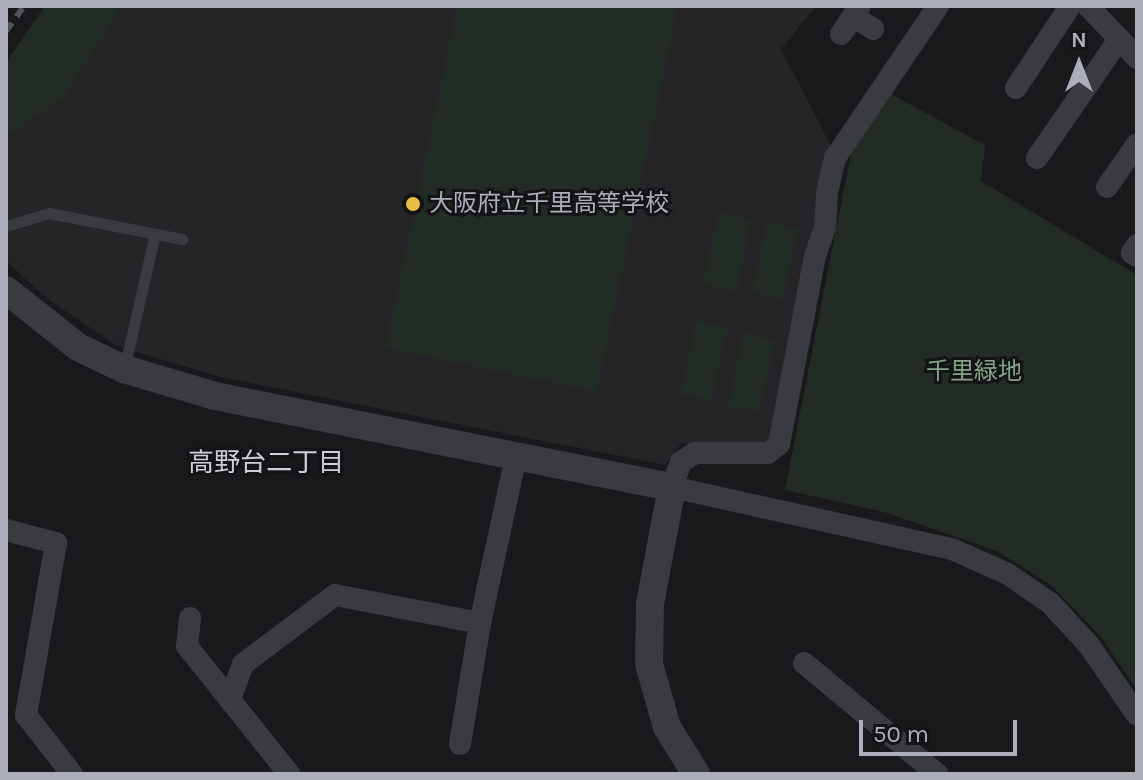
<!DOCTYPE html>
<html>
<head>
<meta charset="utf-8">
<style>
	body { margin:0 }
	#map { position:relative; width:1143px; height:780px; overflow:hidden; background:#19191b; font-family:Karla,"Noto Sans JP",sans-serif }
	div>[style] { position:absolute }
	.built>* { inset:0; background:#252528 }
	.green>* { inset:0; background:#232b25 }
	.service>* { height:11px; margin:-5.5px; padding:0 5.5px; transform-origin:5.5px; border-radius:5.5px; background:#3a3b40 }
	.minor>* { height:22px; margin:-11px; padding:0 11px; transform-origin:11px; border-radius:11px; background:#3a3b40 }
	.tertiary>* { height:28px; margin:-14px; padding:0 14px; transform-origin:14px; border-radius:14px; background:#3a3b40 }
	.rail>* { height:6px; margin-top:-3px; transform-origin:0; background:repeating-linear-gradient(90deg,#515359 0 10px,transparent 0 18px) }
	.dots>* { width:22px; height:22px; translate:-50% -50%; box-sizing:border-box; border:4px solid #141416; border-radius:50% }
	span { translate:-50% -50%; white-space:nowrap; text-align:center; line-height:1.15; -webkit-text-stroke:6px #141416; paint-order:stroke }
	.poi-label { font-size:24px; color:#acafba }
	.left { translate:0 -50%; text-align:left }
	.park-label { font-size:24px; color:#85a389 }
	.neighbourhood-label { font-size:26px; color:#cdcfd6 }
	.frame { position:absolute; inset:0; border:8px solid #acafba; pointer-events:none }
	.north { position:absolute; left:1039px; top:24px; width:80px; height:80px; -webkit-text-stroke:6px #141416; paint-order:stroke; rotate:0deg; font-size:22px; font-weight:700; line-height:32px; text-align:center; color:#acafba }
	.north::after { content:''; display:block; margin:auto; width:28px; height:36px; background:#acafba; clip-path:polygon(50% 0,100% 100%,50% 72%,0 100%) }
	.scale { position:absolute; left:859px; top:720px; width:158px; height:36px; box-sizing:border-box; border:4px solid #acafba; border-top:0; padding-left:10px; font-size:24px; line-height:28px; white-space:nowrap; color:#acafba; -webkit-text-stroke:6px #141416; paint-order:stroke }
</style>
</head>
<body>
<div id="map">
	<div class="built">
		<div style="clip-path:polygon(108px 6px,816px 6px,781px 49px,831px 146px,770px 442px,681px 444px,665px 465px,220px 377px,117px 346px,48px 299px,6px 261px,6px 132px)"></div>
	</div>
	<div class="green">
		<div style="clip-path:polygon(45px 6px,122px 6px,62px 99px,6px 136px,6px 62px)"></div>
		<div style="clip-path:polygon(457px 6px,678px 6px,597px 392px,385px 348px)"></div>
		<div style="clip-path:polygon(889px 93px,985px 145px,981px 181px,1137px 275px,1137px 690px,1101px 637px,1052px 586px,997px 551px,884px 512px,785px 490px,851px 153px)"></div>
		<div style="clip-path:polygon(718px 213px,751px 219px,737px 291px,703px 285px)"></div>
		<div style="clip-path:polygon(766px 222px,798px 228px,784px 299px,752px 293px)"></div>
		<div style="clip-path:polygon(696px 321px,728px 328px,711px 401px,680px 394px)"></div>
		<div style="clip-path:polygon(743px 333px,775px 340px,760px 412px,728px 406px)"></div>
	</div>
	<div class="service">
		<div style="left:6px;top:226px;width:45px;rotate:-16.8deg"></div>
		<div style="left:49px;top:213px;width:136px;rotate:11.1deg"></div>
		<div style="left:124px;top:369px;width:139px;rotate:-77.1deg"></div>
	</div>
	<div class="minor">
		<div style="left:938px;top:6px;width:184px;rotate:124.1deg"></div>
		<div style="left:835px;top:158px;width:36px;rotate:103deg"></div>
		<div style="left:827px;top:193px;width:34px;rotate:93deg"></div>
		<div style="left:825px;top:227px;width:31px;rotate:109deg"></div>
		<div style="left:815px;top:256px;width:191px;rotate:100.8deg"></div>
		<div style="left:779px;top:444px;width:14px;rotate:141deg"></div>
		<div style="left:768px;top:453px;width:73px;rotate:180deg"></div>
		<div style="left:695px;top:453px;width:17px;rotate:147deg"></div>
		<div style="left:681px;top:462px;width:27px;rotate:110deg"></div>
		<div style="left:672px;top:487px;width:287px;rotate:12.5deg"></div>
		<div style="left:952px;top:549px;width:61px;rotate:24.1deg"></div>
		<div style="left:1008px;top:574px;width:51px;rotate:34.6deg"></div>
		<div style="left:1050px;top:603px;width:56px;rotate:47.2deg"></div>
		<div style="left:1088px;top:644px;width:86px;rotate:55.4deg"></div>
		<div style="left:1088px;top:6px;width:71px;rotate:46.7deg"></div>
		<div style="left:853px;top:16px;width:24px;rotate:33deg"></div>
		<div style="left:841px;top:34px;width:34px;rotate:-56deg"></div>
		<div style="left:1016px;top:88px;width:98px;rotate:-56.6deg"></div>
		<div style="left:1037px;top:158px;width:145px;rotate:-55.4deg"></div>
		<div style="left:1107px;top:187px;width:52px;rotate:-55.1deg"></div>
		<div style="left:1137px;top:245px;width:9px;rotate:122deg"></div>
		<div style="left:1132px;top:253px;width:6px;rotate:31deg"></div>
		<div style="left:6px;top:530px;width:52px;rotate:14.6deg"></div>
		<div style="left:56px;top:543px;width:175px;rotate:99.9deg"></div>
		<div style="left:26px;top:715px;width:75px;rotate:52.1deg"></div>
		<div style="left:190px;top:618px;width:28px;rotate:96deg"></div>
		<div style="left:187px;top:646px;width:164px;rotate:51.4deg"></div>
		<div style="left:804px;top:663px;width:173px;rotate:39.8deg"></div>
		<div style="left:231px;top:697px;width:35px;rotate:-70deg"></div>
		<div style="left:243px;top:664px;width:115px;rotate:-36.9deg"></div>
		<div style="left:335px;top:595px;width:148px;rotate:10.9deg"></div>
		<div style="left:460px;top:744px;width:123px;rotate:-80.6deg"></div>
		<div style="left:480px;top:623px;width:170px;rotate:-77.8deg"></div>
	</div>
	<div class="tertiary">
		<div style="left:6px;top:290px;width:92px;rotate:38.4deg"></div>
		<div style="left:78px;top:347px;width:51px;rotate:25.6deg"></div>
		<div style="left:124px;top:369px;width:95px;rotate:16.5deg"></div>
		<div style="left:215px;top:396px;width:466px;rotate:11.3deg"></div>
		<div style="left:672px;top:487px;width:118px;rotate:100.7deg"></div>
		<div style="left:650px;top:603px;width:61px;rotate:90.9deg"></div>
		<div style="left:649px;top:664px;width:66px;rotate:74.1deg"></div>
		<div style="left:667px;top:727px;width:55px;rotate:58.3deg"></div>
	</div>
	<div class="rail">
		<div style="left:6px;top:31px;width:31px;rotate:-54deg"></div>
	</div>
	<div class="dots">
		<div style="left:413px;top:204px;background:#e7be45"></div>
	</div>
	<div class="poi-label">
		<span class="left" style="left:429px;top:204px">大阪府立千里高等学校</span>
	</div>
	<div class="park-label">
		<span style="left:974px;top:372px">千里緑地</span>
	</div>
	<div class="neighbourhood-label">
		<span style="left:266px;top:463px">高野台二丁目</span>
	</div>
	<div class="frame"></div>
	<div class="north">N</div>
	<div class="scale">50 m</div>
</div>
</body>
</html>
